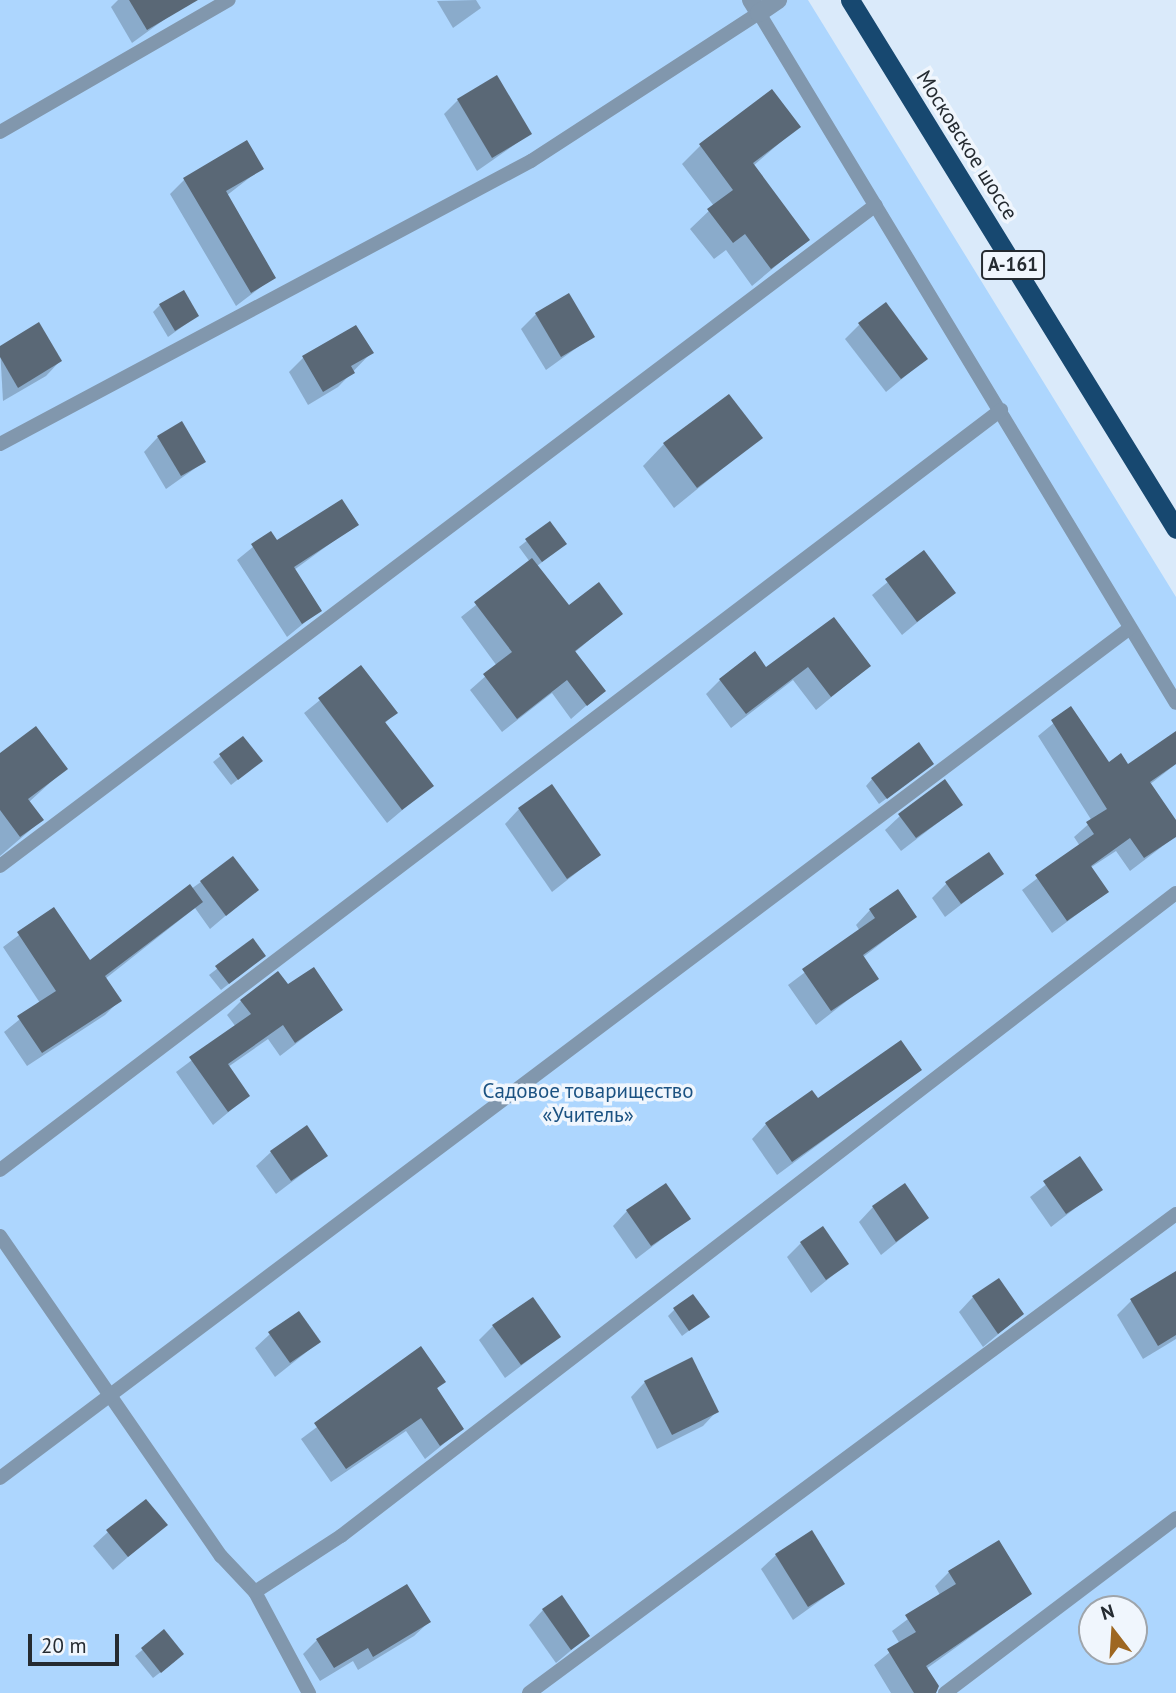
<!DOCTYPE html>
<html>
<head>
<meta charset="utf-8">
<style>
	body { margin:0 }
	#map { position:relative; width:1176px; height:1693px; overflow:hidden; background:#daeafa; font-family:"PT Sans",sans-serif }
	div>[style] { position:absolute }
	.green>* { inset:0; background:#add6fe }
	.shadow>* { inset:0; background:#0003 }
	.building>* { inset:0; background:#5a6876 }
	.service>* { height:14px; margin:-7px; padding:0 7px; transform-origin:7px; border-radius:7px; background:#8197ad }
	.minor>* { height:18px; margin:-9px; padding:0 9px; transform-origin:9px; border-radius:9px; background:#8197ad }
	.trunk>* { height:19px; margin:-9.5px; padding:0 9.5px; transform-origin:9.5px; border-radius:9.5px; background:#174870 }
	span { translate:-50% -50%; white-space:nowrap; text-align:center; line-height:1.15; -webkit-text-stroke:7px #f0f6fd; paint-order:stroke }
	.shield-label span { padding:2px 5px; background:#f0f6fd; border:2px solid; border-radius:5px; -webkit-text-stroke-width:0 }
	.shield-label { font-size:19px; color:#252b31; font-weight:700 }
	.street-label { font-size:21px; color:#252b31 }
	.park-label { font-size:21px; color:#1b5282 }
	.north { position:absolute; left:1078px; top:1595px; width:70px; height:70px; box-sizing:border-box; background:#f0f6fd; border:2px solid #9fa5ab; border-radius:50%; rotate:343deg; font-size:19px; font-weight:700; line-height:28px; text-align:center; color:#252b31 }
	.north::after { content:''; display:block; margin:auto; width:24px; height:32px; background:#9e6721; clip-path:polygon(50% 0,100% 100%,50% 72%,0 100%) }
	.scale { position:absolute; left:28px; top:1634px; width:91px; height:32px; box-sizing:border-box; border:4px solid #252b31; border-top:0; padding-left:9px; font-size:21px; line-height:24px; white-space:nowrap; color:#252b31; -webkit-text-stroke:5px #f0f6fd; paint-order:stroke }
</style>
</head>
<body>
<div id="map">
	<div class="green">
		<div style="clip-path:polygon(evenodd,0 0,808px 0,1176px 597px,1176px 1693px,0 1693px,0 0,1092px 1609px,1134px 1609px,1134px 1651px,1092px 1651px,1092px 1609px)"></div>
	</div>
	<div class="shadow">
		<div style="clip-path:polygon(118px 0,170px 0,176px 11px,132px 43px,111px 7px)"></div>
		<div style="clip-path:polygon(476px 0,481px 8px,453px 28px,437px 1px)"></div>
		<div style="clip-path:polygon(458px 100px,530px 134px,477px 171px,444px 114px)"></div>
		<div style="clip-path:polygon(798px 127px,753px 166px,808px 239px,752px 286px,726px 250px,714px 259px,690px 229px,714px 206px,682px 164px,700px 146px)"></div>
		<div style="clip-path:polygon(261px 169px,226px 196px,274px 277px,236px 306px,170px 194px,184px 180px)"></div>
		<div style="clip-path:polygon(160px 305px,197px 316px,168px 337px,153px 312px)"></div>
		<div style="clip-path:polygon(536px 314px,593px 336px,546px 370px,521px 329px)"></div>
		<div style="clip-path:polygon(860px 324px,926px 359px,886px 392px,845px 339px)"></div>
		<div style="clip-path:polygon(0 348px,60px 361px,46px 376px,3px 401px)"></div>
		<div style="clip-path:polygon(371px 353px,338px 387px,308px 405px,289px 372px,303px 358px)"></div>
		<div style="clip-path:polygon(158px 437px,204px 462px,166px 489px,144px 452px)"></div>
		<div style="clip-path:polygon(760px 438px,674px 508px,643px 466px,664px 444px)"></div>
		<div style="clip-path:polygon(549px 523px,558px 550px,537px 566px,568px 607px,621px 613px,574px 653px,603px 691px,571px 719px,552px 693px,502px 732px,470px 690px,497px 666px,461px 617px,530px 562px,519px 547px)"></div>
		<div style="clip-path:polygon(357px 524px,294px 570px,320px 610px,287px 637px,237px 560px,270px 533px,276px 543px)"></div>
		<div style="clip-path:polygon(923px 553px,954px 592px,902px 635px,872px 595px)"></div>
		<div style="clip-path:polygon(833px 619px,869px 666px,816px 710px,793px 680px,731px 728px,706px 694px,720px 680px,766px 669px)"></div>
		<div style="clip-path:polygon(361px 667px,395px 713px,384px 724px,431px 786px,387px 823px,304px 713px)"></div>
		<div style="clip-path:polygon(1071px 709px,1109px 764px,1128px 766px,1176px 750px,1176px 764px,1149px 785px,1176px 823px,1176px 836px,1130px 871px,1116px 851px,1090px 868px,1107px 892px,1052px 933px,1022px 890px,1080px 846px,1074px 837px,1092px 821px,1038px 736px)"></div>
		<div style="clip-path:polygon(243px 738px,261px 761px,231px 785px,213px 762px)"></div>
		<div style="clip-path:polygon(0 755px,65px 769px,29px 802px,42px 820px,0 856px)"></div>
		<div style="clip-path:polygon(925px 770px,879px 804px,866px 786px,872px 779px)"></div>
		<div style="clip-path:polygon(961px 805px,901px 851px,885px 830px,900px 816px)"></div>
		<div style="clip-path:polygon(519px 809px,599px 855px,552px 892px,505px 824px)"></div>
		<div style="clip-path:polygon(233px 859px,256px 890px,210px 929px,195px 908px,105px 979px,119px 1001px,105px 1015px,27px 1066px,4px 1032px,40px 1003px,3px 947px,54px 909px,89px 962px)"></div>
		<div style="clip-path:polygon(1002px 873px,945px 917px,932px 898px,947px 883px)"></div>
		<div style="clip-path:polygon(870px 910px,915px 917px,862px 958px,876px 978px,816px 1025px,788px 985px,860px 931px,856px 925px)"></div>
		<div style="clip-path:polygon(253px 941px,257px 962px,221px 990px,209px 975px)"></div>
		<div style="clip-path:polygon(288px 987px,341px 1009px,280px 1056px,268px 1039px,228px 1067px,248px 1096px,213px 1125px,176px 1072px,236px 1027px,227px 1015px,241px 1001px)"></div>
		<div style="clip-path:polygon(919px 1070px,777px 1175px,752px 1139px,766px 1124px,817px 1100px)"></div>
		<div style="clip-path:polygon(271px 1152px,326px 1156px,276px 1194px,256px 1166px)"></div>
		<div style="clip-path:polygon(1079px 1159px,1100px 1189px,1051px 1227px,1030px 1197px)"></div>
		<div style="clip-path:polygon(873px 1207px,927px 1218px,881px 1255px,859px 1222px)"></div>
		<div style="clip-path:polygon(627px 1211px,688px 1219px,636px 1259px,613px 1226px)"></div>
		<div style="clip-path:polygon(801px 1243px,847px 1264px,811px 1293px,787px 1257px)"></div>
		<div style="clip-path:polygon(1176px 1283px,1176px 1339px,1143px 1359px,1117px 1315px,1131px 1301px)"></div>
		<div style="clip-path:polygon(973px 1297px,1022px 1314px,983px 1347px,959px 1312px)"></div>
		<div style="clip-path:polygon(675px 1309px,707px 1317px,682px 1336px,668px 1316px)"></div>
		<div style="clip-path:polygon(493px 1326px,559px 1337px,505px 1378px,479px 1340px)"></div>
		<div style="clip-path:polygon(270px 1334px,319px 1342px,275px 1377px,255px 1348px)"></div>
		<div style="clip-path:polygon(421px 1349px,443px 1382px,436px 1390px,462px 1429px,425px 1459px,406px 1431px,331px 1482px,301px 1439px)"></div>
		<div style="clip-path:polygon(645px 1382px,717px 1411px,703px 1426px,657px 1449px,631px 1397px)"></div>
		<div style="clip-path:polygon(165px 1525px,113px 1570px,93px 1546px,108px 1532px)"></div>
		<div style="clip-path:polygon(776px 1555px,843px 1584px,793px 1620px,761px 1569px)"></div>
		<div style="clip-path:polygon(949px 1572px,1030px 1594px,926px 1669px,929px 1693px,891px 1693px,874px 1665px,900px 1644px,892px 1631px,940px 1595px,935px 1586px)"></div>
		<div style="clip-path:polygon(543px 1610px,588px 1636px,556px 1663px,529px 1625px)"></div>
		<div style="clip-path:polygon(429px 1622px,414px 1636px,358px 1670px,353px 1661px,320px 1681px,303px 1654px,317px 1640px)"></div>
		<div style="clip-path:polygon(164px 1632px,175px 1661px,153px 1678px,135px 1656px)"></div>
	</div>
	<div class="building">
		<div style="clip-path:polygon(129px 0,198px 0,147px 30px)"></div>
		<div style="clip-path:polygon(497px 75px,532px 134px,492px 158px,457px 99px)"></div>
		<div style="clip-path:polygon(772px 89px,801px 127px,753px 163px,810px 240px,771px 269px,745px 234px,733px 243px,707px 209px,733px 190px,699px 144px)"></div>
		<div style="clip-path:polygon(247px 140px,264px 169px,226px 191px,276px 278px,251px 293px,183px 178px)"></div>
		<div style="clip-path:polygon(184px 290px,199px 316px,175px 331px,159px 304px)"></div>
		<div style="clip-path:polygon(569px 293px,595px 337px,561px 357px,535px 313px)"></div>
		<div style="clip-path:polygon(886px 302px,928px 359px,901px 379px,858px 323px)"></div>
		<div style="clip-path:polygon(39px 322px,62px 361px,18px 388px,0 357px,0 346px)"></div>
		<div style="clip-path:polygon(356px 325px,374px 353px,351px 366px,355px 373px,323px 392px,302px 356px)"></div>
		<div style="clip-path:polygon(729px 394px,763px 438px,697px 488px,663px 443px)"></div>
		<div style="clip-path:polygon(182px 421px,206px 462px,181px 476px,157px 436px)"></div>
		<div style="clip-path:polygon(342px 499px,359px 525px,294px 567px,322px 611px,302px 624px,251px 544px,271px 531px,277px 540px)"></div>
		<div style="clip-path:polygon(550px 521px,567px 544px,542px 562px,525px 539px)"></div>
		<div style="clip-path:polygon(924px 550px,956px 593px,917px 622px,885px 579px)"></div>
		<div style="clip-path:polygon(532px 558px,569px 605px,599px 582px,623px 614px,575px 651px,606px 691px,587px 706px,567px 680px,517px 719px,483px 674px,512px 652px,474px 602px)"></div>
		<div style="clip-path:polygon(834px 617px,871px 666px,831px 697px,808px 667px,746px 714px,719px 679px,755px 651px,766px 667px)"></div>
		<div style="clip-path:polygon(361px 665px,398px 713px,385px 722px,434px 786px,402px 810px,318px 698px)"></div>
		<div style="clip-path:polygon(1071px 706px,1109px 762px,1121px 753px,1128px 764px,1176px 731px,1176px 764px,1150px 782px,1176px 820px,1176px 837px,1144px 858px,1130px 838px,1091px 866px,1109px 892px,1067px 921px,1035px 875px,1094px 834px,1086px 822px,1107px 809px,1051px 720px)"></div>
		<div style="clip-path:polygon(36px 726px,68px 769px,28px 799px,44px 820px,20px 837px,0 810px,0 753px)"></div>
		<div style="clip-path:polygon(243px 736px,263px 761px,238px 780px,219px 754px)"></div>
		<div style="clip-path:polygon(919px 742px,934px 764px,887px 799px,871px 778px)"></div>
		<div style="clip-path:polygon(945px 779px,963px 805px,916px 838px,898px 814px)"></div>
		<div style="clip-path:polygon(552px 784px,601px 855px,567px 879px,518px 808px)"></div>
		<div style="clip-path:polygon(989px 852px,1004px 874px,961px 904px,945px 882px)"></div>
		<div style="clip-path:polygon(233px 856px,259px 890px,226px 916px,200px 881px)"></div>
		<div style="clip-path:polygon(190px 884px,203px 902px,105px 976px,122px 1001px,42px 1053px,17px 1016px,56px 991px,17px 932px,54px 907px,90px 960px)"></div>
		<div style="clip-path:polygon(898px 889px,917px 917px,863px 955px,879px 979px,831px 1011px,802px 969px,875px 918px,869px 909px)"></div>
		<div style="clip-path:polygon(253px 938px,266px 956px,229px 984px,215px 966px)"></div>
		<div style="clip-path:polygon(314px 967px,343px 1010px,295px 1043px,283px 1025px,228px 1064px,250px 1096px,228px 1112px,189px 1057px,251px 1014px,240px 1000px,278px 971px,288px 984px)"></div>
		<div style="clip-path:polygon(901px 1040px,922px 1070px,792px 1162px,765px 1123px,812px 1090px,818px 1098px)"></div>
		<div style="clip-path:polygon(307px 1125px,328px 1156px,291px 1181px,270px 1151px)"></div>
		<div style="clip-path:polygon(1080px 1156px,1103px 1190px,1066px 1214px,1043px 1181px)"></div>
		<div style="clip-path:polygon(666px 1183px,691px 1219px,651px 1246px,626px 1210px)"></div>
		<div style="clip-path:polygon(905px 1183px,929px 1218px,896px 1242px,872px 1206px)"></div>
		<div style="clip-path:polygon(823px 1226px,849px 1264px,826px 1280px,800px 1242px)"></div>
		<div style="clip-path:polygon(1176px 1271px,1176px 1335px,1158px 1346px,1130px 1299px)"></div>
		<div style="clip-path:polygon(999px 1278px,1024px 1314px,998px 1334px,972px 1296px)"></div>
		<div style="clip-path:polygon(693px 1294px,710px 1317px,689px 1331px,673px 1308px)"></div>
		<div style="clip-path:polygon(533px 1297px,561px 1337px,521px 1365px,492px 1325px)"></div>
		<div style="clip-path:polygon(299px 1311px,321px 1342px,290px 1363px,268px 1332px)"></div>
		<div style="clip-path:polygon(421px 1346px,446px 1382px,437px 1388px,464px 1429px,440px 1446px,421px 1418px,346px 1469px,314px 1423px)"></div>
		<div style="clip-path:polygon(692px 1357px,719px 1412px,672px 1435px,644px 1381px)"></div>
		<div style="clip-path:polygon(146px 1499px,168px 1525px,128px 1557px,106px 1530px)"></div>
		<div style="clip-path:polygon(812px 1530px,845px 1584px,808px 1607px,775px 1554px)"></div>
		<div style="clip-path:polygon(999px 1540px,1032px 1594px,926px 1666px,939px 1686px,936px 1693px,914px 1693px,887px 1649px,916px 1632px,905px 1615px,956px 1584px,948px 1571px)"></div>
		<div style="clip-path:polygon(407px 1584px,431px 1622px,373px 1657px,368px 1648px,334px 1668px,316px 1639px)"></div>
		<div style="clip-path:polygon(562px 1595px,590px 1636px,571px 1650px,542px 1609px)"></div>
		<div style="clip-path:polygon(164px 1629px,184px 1654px,161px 1673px,141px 1648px)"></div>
	</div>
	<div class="service">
		<div style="left:0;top:132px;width:264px;rotate:-30deg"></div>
		<div style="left:0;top:444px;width:602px;rotate:-28.06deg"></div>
		<div style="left:531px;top:161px;width:272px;rotate:-33deg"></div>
		<div style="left:759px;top:13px;width:806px;rotate:58.85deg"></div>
		<div style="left:0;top:866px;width:1097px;rotate:-37.04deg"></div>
		<div style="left:0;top:1170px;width:1257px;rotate:-37.21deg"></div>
		<div style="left:0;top:1236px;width:389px;rotate:55.4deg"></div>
		<div style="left:221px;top:1556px;width:50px;rotate:46.6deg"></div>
		<div style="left:255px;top:1592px;width:115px;rotate:61.9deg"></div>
		<div style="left:0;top:1478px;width:1414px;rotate:-36.95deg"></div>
		<div style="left:255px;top:1592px;width:103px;rotate:-33.1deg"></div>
		<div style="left:341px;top:1536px;width:1054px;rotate:-37.6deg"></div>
		<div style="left:529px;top:1693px;width:805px;rotate:-36.51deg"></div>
		<div style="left:945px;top:1693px;width:290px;rotate:-37.1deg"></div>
	</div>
	<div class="minor">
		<div style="left:751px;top:0;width:15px;rotate:58deg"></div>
		<div style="left:759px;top:13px;width:23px;rotate:-34deg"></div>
	</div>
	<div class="trunk">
		<div style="left:850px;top:0;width:621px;rotate:58.36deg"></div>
	</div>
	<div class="shield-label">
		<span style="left:1013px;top:265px">А-161</span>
	</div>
	<div class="street-label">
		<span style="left:967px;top:145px;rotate:58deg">Московское шоссе</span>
	</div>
	<div class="park-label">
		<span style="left:588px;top:1103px">Садовое товарищество<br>«Учитель»</span>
	</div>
	<div class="north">N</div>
	<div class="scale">20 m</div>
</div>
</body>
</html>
